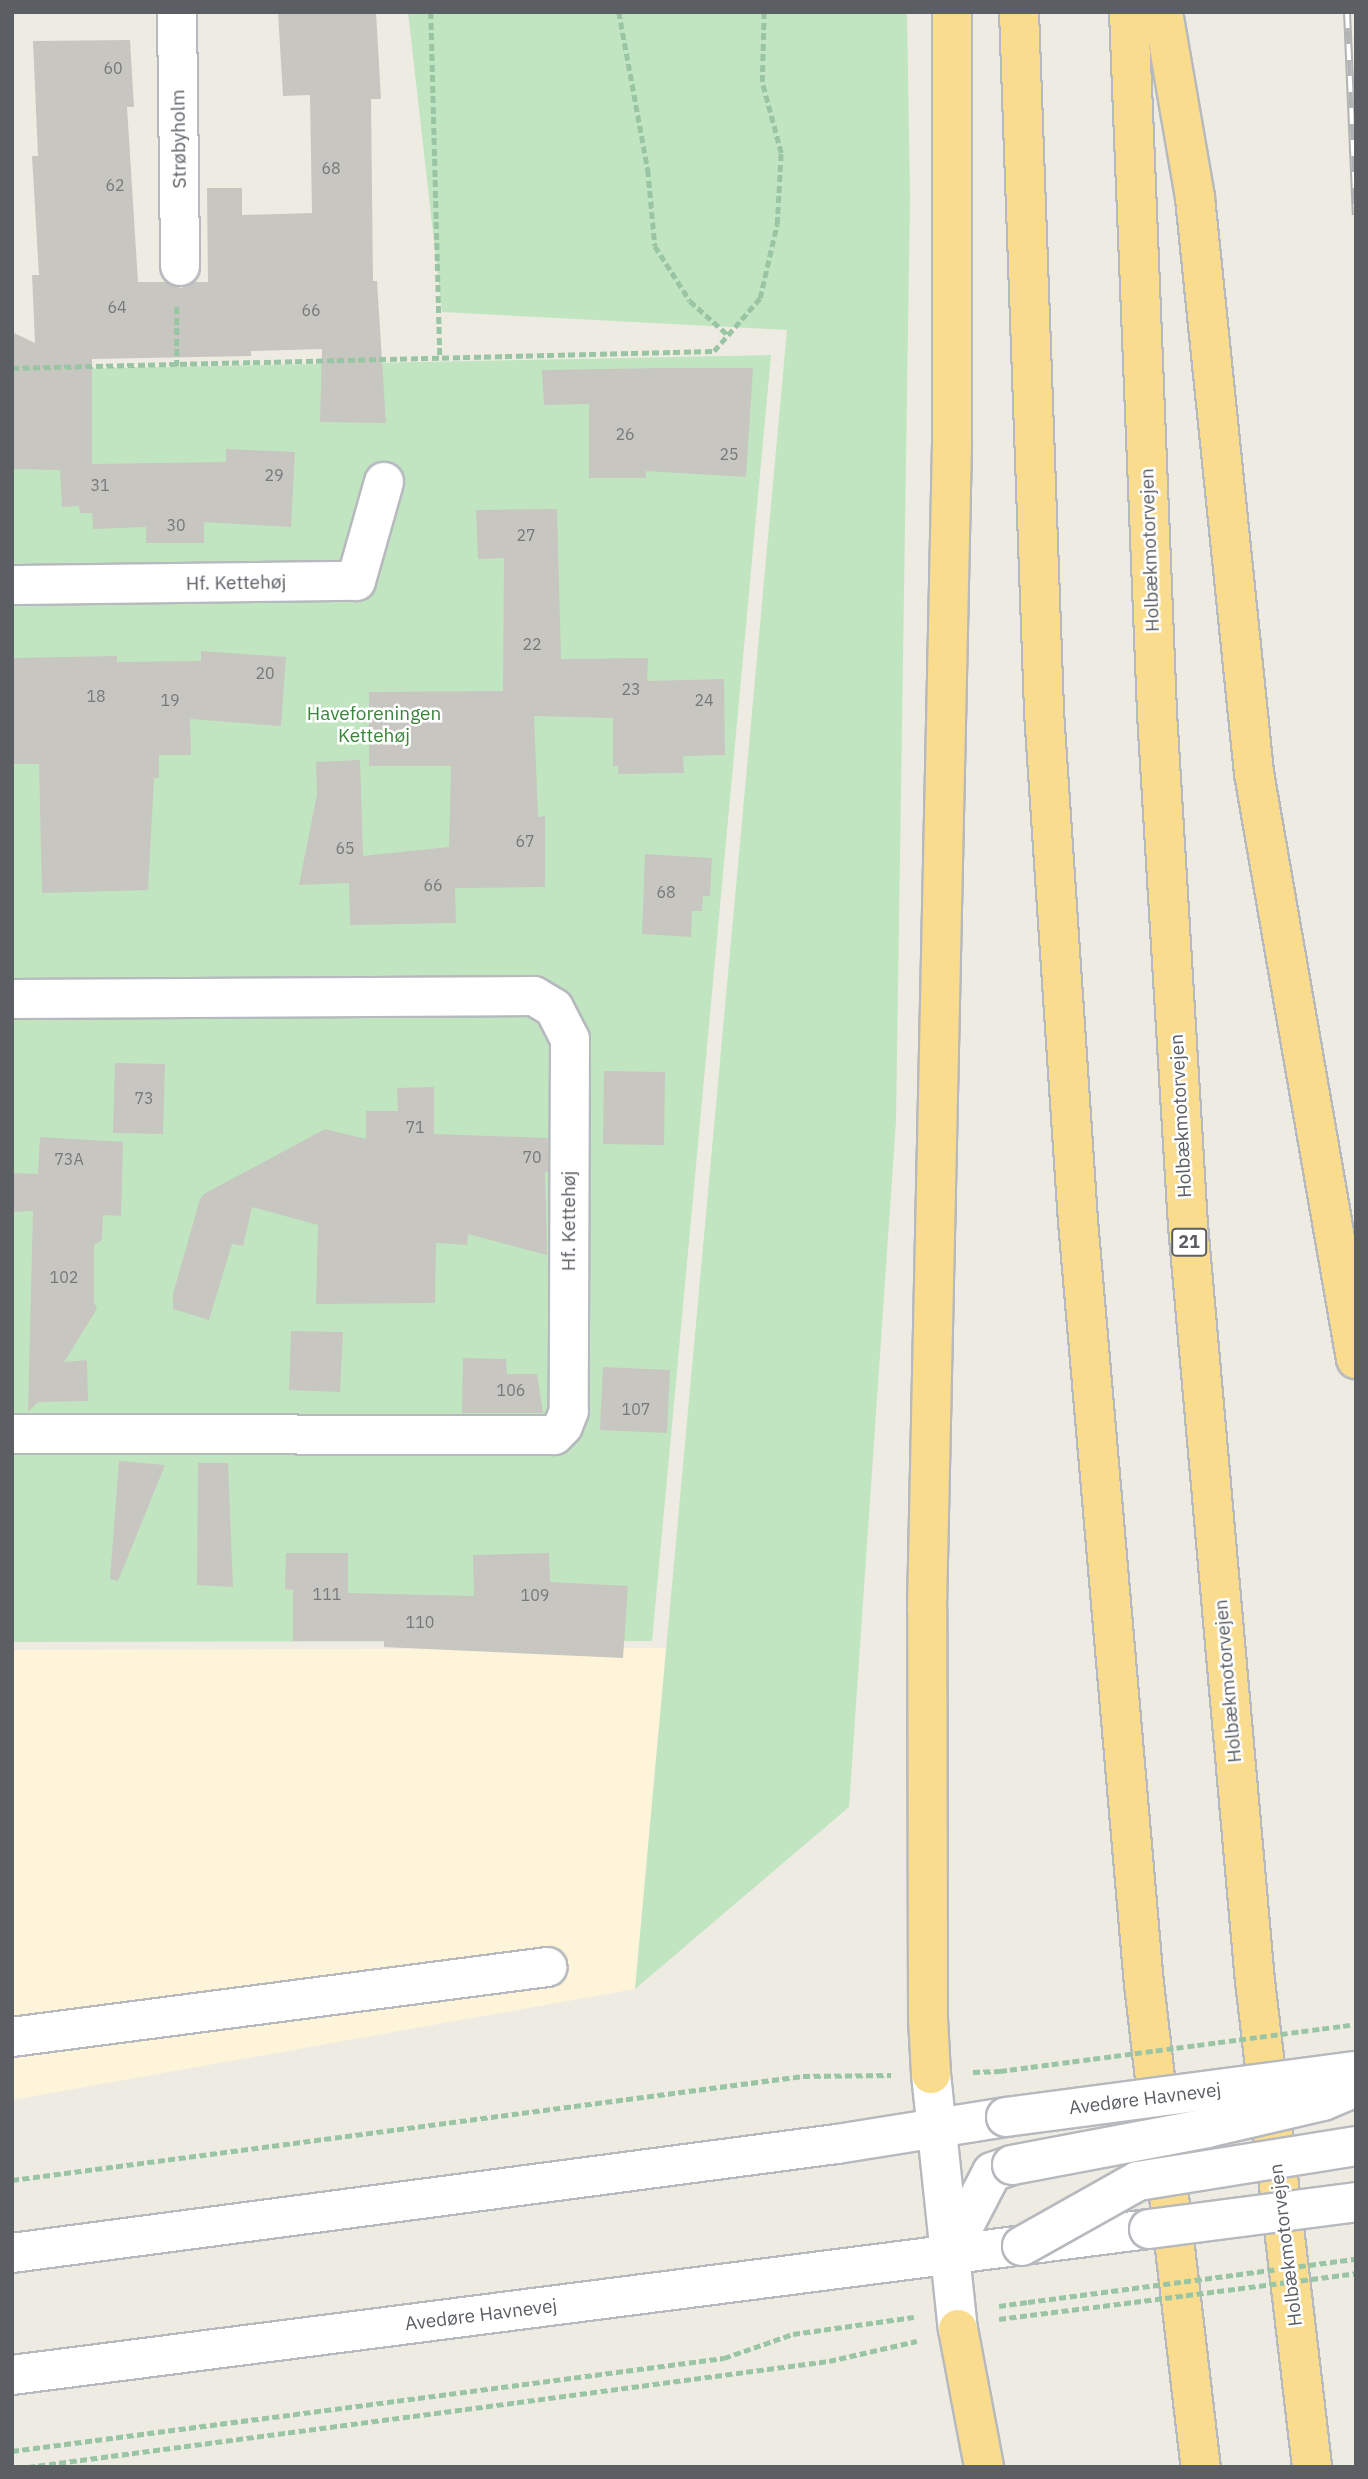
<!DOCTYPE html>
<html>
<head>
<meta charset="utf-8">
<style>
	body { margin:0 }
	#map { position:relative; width:1368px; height:2479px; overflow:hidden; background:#eeebe3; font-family:"IBM Plex Sans",sans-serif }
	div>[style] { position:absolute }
	.commercial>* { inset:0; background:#fdf4d9 }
	.green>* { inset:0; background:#c1e5c0 }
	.building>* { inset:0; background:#c8c6c0 }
	.path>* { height:4.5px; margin-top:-2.25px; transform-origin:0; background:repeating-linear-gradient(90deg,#9ac5a4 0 7px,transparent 0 10.5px) }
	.roads { filter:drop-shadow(2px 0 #b6b9bd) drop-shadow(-2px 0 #b6b9bd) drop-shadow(0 2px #b6b9bd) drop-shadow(0 -2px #b6b9bd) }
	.minor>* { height:38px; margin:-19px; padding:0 19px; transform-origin:19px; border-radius:19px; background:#fff }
	.highway>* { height:38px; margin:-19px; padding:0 19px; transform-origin:19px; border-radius:19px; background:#fadc8e }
	.rail>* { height:8px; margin-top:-4px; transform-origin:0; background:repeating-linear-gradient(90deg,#fff 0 16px,#b2b3b4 0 32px); box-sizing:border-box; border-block:2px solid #b2b3b4 }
	.path-bridge>* { height:4.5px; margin-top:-2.25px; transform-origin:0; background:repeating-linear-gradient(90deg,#9ac5a4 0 7px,transparent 0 10.5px) }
	.bridges { filter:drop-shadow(2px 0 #b6b9bd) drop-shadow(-2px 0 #b6b9bd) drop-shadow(0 2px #b6b9bd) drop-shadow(0 -2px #b6b9bd) }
	.minor-bridge>* { height:38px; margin:-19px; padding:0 19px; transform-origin:19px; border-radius:19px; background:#fff }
	span { translate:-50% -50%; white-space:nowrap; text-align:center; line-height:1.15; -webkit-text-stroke:5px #fff; paint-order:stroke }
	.number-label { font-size:16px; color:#76797b }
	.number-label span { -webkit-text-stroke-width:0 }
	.shield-label span { padding:2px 5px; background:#fff; border:2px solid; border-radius:5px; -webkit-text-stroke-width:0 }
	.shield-label { font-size:18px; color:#5b5f64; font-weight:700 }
	.street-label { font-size:19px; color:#5b5f64 }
	.park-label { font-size:19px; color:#388639 }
	.frame { position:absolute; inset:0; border:14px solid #5b5f64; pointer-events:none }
</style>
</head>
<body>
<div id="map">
	<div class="commercial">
		<div style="clip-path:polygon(666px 1648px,635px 1989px,12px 2100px,12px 1650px)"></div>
	</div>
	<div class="green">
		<div style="clip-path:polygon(408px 12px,907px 12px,910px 198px,896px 1121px,849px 1807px,635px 1989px,787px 330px,442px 312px)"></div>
		<div style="clip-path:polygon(771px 355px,652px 1641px,12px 1642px,12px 370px)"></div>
	</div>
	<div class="building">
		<div style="clip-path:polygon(278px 12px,376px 12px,381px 99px,371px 99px,373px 281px,377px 281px,386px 423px,320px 422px,322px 349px,251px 351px,251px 356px,92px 359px,92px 464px,226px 462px,226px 449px,295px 452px,291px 527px,204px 522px,204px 543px,146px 543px,146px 527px,93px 529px,92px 513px,80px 513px,79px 506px,62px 507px,60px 470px,12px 469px,12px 332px,35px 343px,32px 275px,39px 275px,32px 156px,38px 156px,33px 41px,130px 40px,134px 107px,127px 107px,138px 282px,166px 282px,181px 288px,194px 282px,208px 282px,207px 188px,242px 188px,242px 215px,312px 213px,310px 95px,283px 96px)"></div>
		<div style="clip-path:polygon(663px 368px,753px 368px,746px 477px,646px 471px,646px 478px,589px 478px,589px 404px,544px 405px,542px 370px)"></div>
		<div style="clip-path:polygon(557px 509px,561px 659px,648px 658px,647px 681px,724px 679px,725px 755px,683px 756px,684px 773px,618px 774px,618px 766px,613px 766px,613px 718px,534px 716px,538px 817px,545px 816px,545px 887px,455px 888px,456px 923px,350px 925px,349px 883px,299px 885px,317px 794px,316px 762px,360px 760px,363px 856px,449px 847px,451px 766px,369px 766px,369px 692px,503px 691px,504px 558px,478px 559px,476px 510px)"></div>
		<div style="clip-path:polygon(201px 651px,286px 657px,281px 726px,190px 719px,191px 755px,159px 755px,159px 778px,154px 778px,148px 890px,42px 893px,39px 764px,12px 764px,12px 658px,117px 656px,117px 662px,201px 661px)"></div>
		<div style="clip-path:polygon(645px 854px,712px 858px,710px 896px,703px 896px,702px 911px,692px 911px,691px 937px,642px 934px)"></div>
		<div style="clip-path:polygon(115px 1063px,165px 1064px,163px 1134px,113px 1133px)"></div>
		<div style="clip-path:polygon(604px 1071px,665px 1072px,664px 1145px,603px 1144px)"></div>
		<div style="clip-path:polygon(434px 1087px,434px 1134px,548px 1138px,548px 1172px,545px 1172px,547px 1255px,468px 1234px,467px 1245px,436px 1243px,435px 1303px,316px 1304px,318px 1225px,252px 1207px,243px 1246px,232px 1244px,209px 1320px,173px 1309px,173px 1294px,200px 1199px,204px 1194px,325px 1129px,366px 1139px,366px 1111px,398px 1111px,397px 1088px)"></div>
		<div style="clip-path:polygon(40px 1137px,123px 1142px,121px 1216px,103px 1215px,102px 1240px,94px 1245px,94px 1302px,97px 1309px,64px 1362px,87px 1360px,88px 1401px,38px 1402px,28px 1412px,33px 1211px,12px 1212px,12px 1173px,38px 1174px)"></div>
		<div style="clip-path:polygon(291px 1331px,343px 1332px,340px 1392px,289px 1390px)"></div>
		<div style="clip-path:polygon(463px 1358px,506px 1359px,507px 1374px,537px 1374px,543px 1413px,462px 1413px)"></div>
		<div style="clip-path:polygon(603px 1367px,670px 1370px,667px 1433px,600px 1430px)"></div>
		<div style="clip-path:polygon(119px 1461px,165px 1465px,118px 1581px,110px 1579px)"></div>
		<div style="clip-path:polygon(198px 1463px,228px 1463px,233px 1587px,197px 1585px)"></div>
		<div style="clip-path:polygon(286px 1553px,348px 1553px,348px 1593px,474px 1596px,473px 1555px,549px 1553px,550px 1582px,628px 1586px,623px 1658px,384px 1647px,384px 1641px,293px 1641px,293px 1590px,285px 1589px)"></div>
	</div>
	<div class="path">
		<div style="left:431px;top:12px;width:345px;rotate:88.5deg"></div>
		<div style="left:619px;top:12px;width:161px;rotate:79.6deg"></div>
		<div style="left:648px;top:170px;width:76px;rotate:84.7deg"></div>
		<div style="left:655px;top:246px;width:65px;rotate:57.5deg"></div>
		<div style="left:690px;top:301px;width:51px;rotate:41.8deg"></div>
		<div style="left:177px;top:307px;width:59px;rotate:90deg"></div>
		<div style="left:12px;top:368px;width:702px;rotate:-1.39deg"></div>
		<div style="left:714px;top:351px;width:70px;rotate:-49deg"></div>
		<div style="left:760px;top:298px;width:76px;rotate:-77.1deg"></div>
		<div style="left:777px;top:224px;width:71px;rotate:-86.8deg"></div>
		<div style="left:781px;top:153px;width:73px;rotate:-105deg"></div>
		<div style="left:762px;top:82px;width:70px;rotate:-88.4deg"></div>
		<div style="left:973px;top:2072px;width:27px;rotate:-2deg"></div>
		<div style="left:12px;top:2180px;width:798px;rotate:-7.49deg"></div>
		<div style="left:803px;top:2076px;width:88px;rotate:-0.7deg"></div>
		<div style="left:999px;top:2306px;width:29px;rotate:-8deg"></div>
		<div style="left:999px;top:2319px;width:136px;rotate:-7.2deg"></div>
		<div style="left:12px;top:2451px;width:718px;rotate:-7.44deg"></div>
		<div style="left:724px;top:2358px;width:73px;rotate:-19.2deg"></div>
		<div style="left:793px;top:2334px;width:122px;rotate:-8deg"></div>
		<div style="left:28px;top:2467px;width:808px;rotate:-7.54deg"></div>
		<div style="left:829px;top:2361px;width:90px;rotate:-12.8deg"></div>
	</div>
	<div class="roads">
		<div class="minor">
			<div style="left:177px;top:12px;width:254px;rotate:89.3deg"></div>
			<div style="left:12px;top:585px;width:344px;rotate:-0.7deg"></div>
			<div style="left:356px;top:581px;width:103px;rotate:-74.2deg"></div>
			<div style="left:12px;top:999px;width:522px;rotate:-0.33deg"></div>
			<div style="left:534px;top:996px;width:23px;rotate:31deg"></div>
			<div style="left:554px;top:1008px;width:35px;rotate:63deg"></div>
			<div style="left:570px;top:1039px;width:372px;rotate:90.2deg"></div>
			<div style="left:569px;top:1411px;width:16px;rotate:112deg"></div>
			<div style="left:563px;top:1426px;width:13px;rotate:135deg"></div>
			<div style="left:554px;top:1435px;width:542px;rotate:-179.89deg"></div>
			<div style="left:12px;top:2037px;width:540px;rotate:-7.45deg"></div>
			<div style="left:931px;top:2074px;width:256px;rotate:84deg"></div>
			<div style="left:12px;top:2253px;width:832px;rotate:-7.53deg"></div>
			<div style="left:837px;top:2144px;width:171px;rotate:-9.1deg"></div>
			<div style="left:949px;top:2255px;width:93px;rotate:-62.6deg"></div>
			<div style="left:992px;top:2172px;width:21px;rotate:-19deg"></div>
			<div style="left:12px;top:2375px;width:1146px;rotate:-7.32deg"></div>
		</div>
		<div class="highway">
			<div style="left:1019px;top:12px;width:700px;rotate:87.95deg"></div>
			<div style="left:1044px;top:712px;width:510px;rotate:86.18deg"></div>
			<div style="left:1078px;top:1221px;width:766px;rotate:85.06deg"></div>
			<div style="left:1144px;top:1984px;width:486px;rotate:83.3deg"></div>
			<div style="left:1129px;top:12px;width:702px;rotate:87.71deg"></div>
			<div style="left:1157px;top:713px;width:513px;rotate:86.54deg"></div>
			<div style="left:1188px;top:1225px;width:759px;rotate:84.94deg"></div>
			<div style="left:1255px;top:1981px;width:489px;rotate:83.3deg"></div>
			<div style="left:1163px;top:12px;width:189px;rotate:80.2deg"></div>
			<div style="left:1195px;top:198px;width:578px;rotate:84.14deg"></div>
			<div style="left:1254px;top:773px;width:595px;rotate:80.13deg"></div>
			<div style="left:931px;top:2074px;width:56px;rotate:-93.1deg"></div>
			<div style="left:928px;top:2018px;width:410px;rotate:-90.1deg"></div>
			<div style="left:927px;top:1608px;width:1168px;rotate:-88.77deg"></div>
			<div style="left:952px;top:440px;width:428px;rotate:-90deg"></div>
			<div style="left:958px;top:2329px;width:140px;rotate:79.3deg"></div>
		</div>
	</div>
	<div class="rail">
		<div style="left:1347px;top:12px;width:203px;rotate:87.5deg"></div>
	</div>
	<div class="path-bridge">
		<div style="left:1000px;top:2071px;width:359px;rotate:-7.5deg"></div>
		<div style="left:1028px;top:2302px;width:331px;rotate:-7.5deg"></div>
		<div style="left:1134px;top:2302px;width:224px;rotate:-7.4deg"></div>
	</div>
	<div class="bridges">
		<div class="minor-bridge">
			<div style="left:1006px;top:2117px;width:353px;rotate:-7.5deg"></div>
			<div style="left:1012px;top:2165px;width:198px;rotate:-10.7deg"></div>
			<div style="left:1207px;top:2128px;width:119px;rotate:-13.1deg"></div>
			<div style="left:1323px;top:2101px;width:36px;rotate:-23deg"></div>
			<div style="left:1149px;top:2229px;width:209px;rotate:-7.4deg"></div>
			<div style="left:1022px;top:2246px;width:133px;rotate:-29.3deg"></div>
			<div style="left:1138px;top:2181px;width:221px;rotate:-9.1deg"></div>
		</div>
	</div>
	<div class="number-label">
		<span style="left:113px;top:68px">60</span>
		<span style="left:331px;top:168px">68</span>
		<span style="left:115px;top:185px">62</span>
		<span style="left:117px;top:307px">64</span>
		<span style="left:311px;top:310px">66</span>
		<span style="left:625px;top:434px">26</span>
		<span style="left:729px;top:454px">25</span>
		<span style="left:274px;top:475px">29</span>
		<span style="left:100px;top:485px">31</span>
		<span style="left:176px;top:525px">30</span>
		<span style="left:526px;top:535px">27</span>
		<span style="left:532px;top:644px">22</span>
		<span style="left:265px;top:673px">20</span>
		<span style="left:631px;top:689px">23</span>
		<span style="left:96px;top:696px">18</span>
		<span style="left:170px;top:700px">19</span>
		<span style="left:704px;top:700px">24</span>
		<span style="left:525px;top:841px">67</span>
		<span style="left:345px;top:848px">65</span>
		<span style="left:433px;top:885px">66</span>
		<span style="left:666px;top:892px">68</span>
		<span style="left:144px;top:1098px">73</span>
		<span style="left:415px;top:1127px">71</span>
		<span style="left:532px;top:1157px">70</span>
		<span style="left:69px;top:1159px">73A</span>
		<span style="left:64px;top:1277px">102</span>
		<span style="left:511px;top:1390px">106</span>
		<span style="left:636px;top:1409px">107</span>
		<span style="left:327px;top:1594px">111</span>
		<span style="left:535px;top:1595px">109</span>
		<span style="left:420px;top:1622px">110</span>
	</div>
	<div class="shield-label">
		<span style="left:1189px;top:1242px">21</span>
	</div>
	<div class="street-label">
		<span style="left:179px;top:139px;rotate:-91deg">Strøbyholm</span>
		<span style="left:1150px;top:550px;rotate:-92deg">Holbækmotorvejen</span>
		<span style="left:236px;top:583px;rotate:-1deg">Hf. Kettehøj</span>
		<span style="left:1181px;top:1116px;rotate:-93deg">Holbækmotorvejen</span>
		<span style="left:569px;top:1221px;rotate:-90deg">Hf. Kettehøj</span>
		<span style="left:1228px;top:1681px;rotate:-95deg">Holbækmotorvejen</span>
		<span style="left:1145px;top:2099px;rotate:-7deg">Avedøre Havnevej</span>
		<span style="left:1286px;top:2245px;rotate:-97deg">Holbækmotorvejen</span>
		<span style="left:481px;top:2315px;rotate:-7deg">Avedøre Havnevej</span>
	</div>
	<div class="park-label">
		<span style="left:374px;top:725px">Haveforeningen<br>Kettehøj</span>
	</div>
	<div class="frame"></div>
</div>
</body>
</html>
